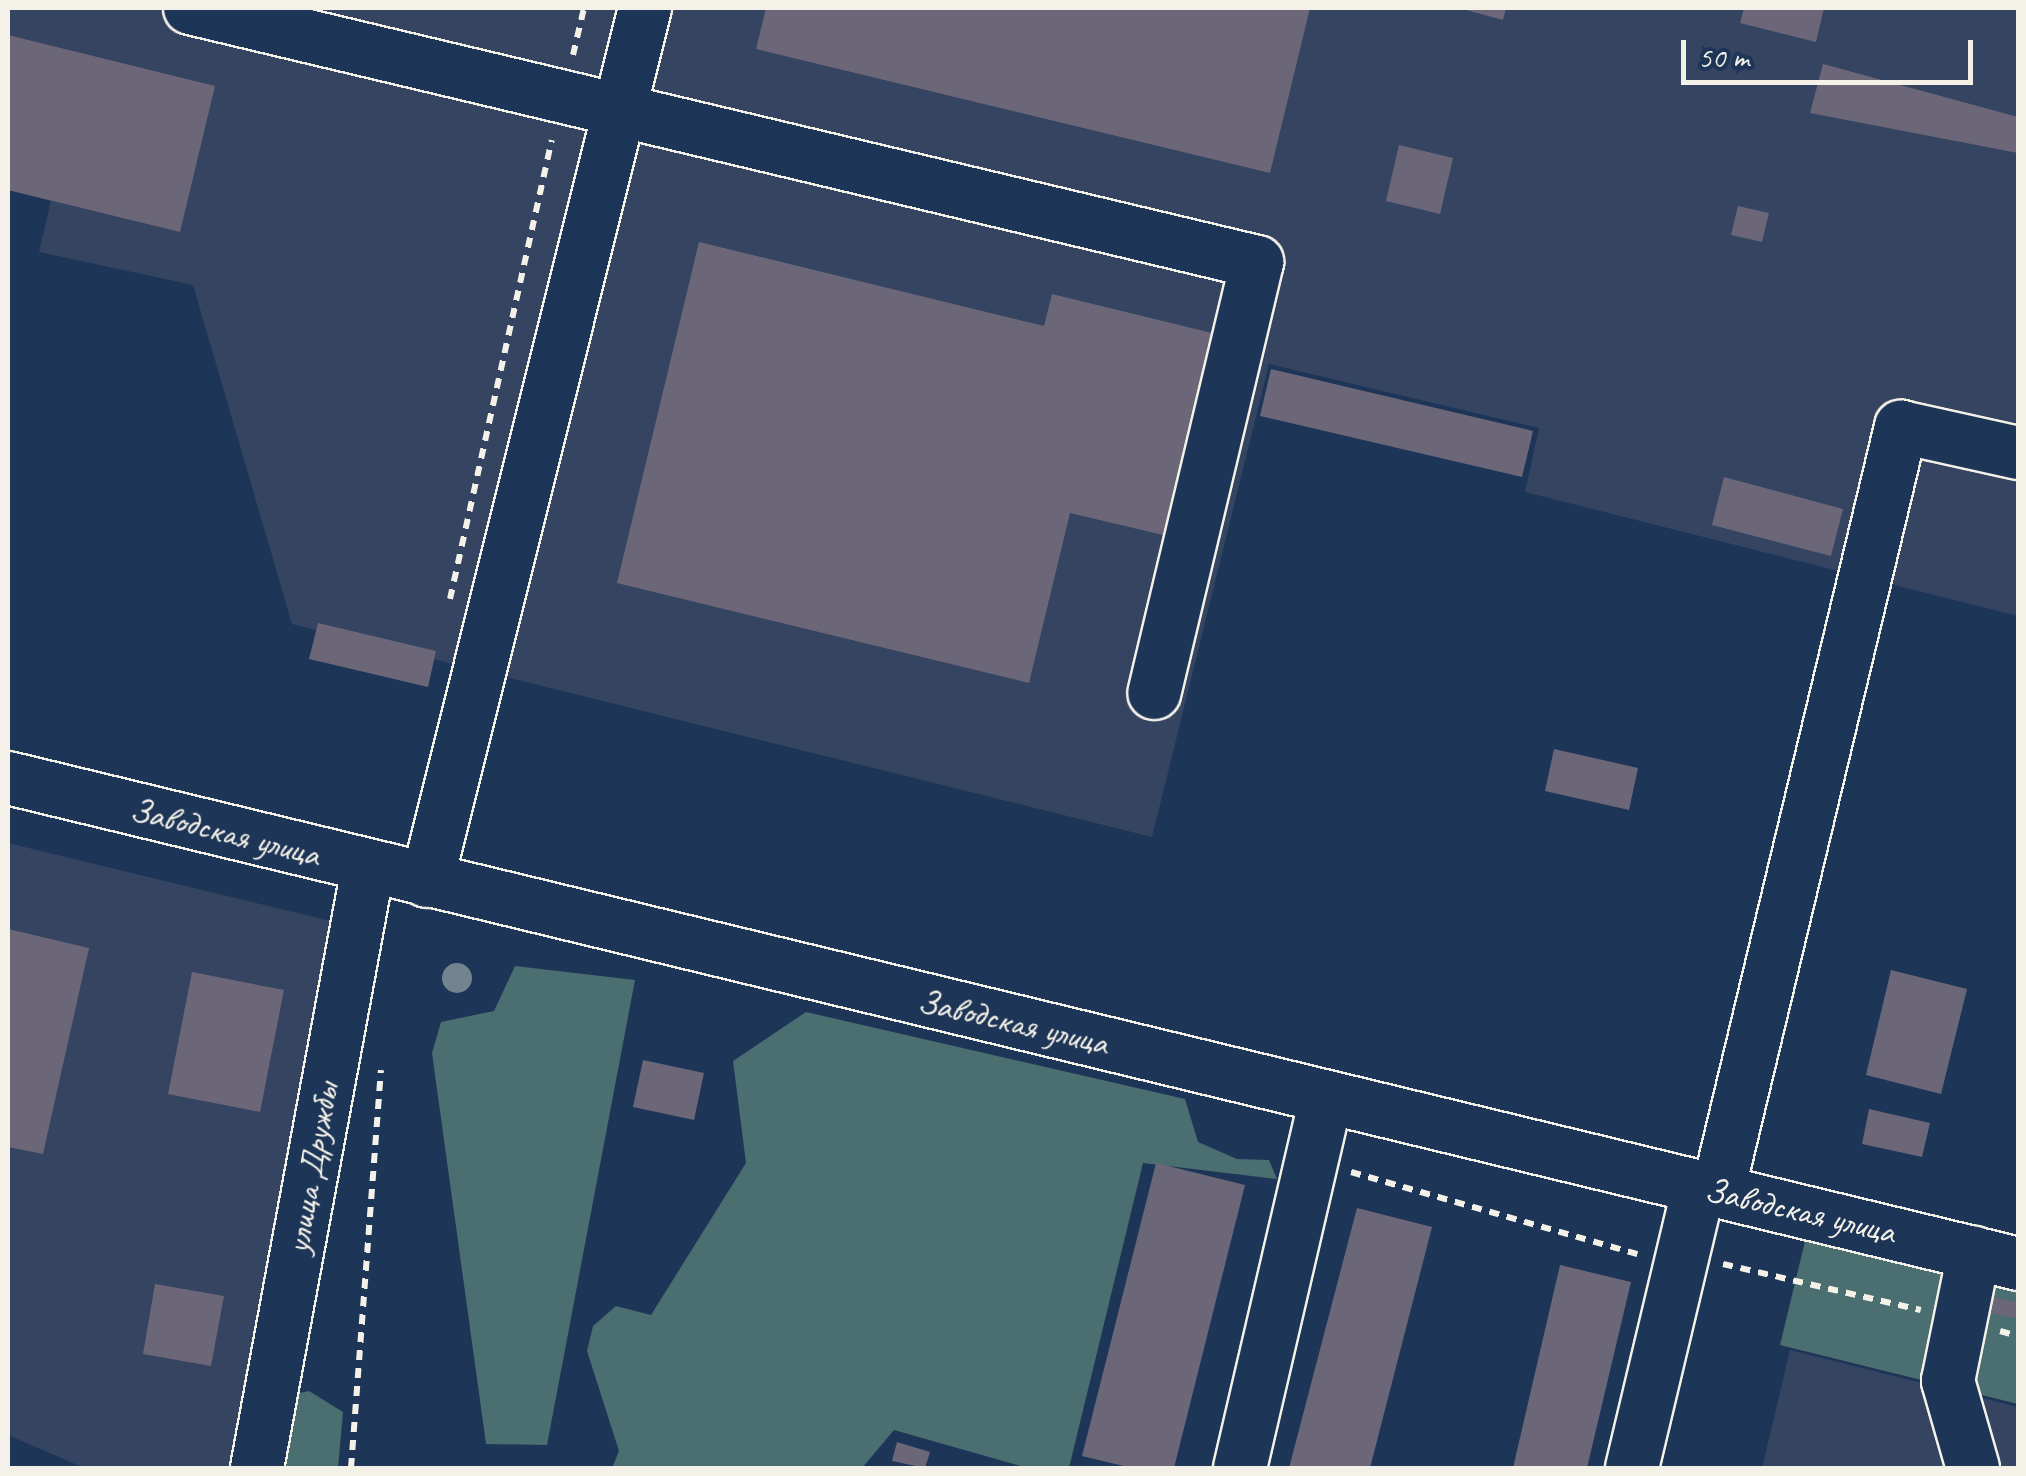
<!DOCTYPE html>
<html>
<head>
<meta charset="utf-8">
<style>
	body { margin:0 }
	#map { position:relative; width:2026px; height:1476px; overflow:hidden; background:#1d3557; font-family:Caveat,sans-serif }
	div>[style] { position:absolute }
	.built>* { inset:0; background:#354461 }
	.green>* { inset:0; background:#4b6e70 }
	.building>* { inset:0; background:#6c6778 }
	.path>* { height:6px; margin-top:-3px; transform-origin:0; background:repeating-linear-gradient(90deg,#f4f1e8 0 10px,transparent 0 18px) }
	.roads { filter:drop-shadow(2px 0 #f4f1e8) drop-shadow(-2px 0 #f4f1e8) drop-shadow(0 2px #f4f1e8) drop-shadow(0 -2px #f4f1e8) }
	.minor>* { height:52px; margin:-26px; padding:0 26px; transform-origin:26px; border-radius:26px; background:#1d3557 }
	.trees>* { width:30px; height:30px; margin:-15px; border-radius:50%; background:#738390 }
	span { translate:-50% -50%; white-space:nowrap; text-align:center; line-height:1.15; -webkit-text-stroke:9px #1d3557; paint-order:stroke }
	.street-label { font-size:35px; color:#f4f1e8 }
	.frame { position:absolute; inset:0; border:10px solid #f4f1e8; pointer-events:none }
	.scale { position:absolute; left:1681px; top:40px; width:292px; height:45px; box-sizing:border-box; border:5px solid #f4f1e8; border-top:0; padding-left:12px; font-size:30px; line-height:35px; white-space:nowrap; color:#f4f1e8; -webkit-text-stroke:8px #1d3557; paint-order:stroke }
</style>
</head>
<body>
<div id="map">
	<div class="built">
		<div style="clip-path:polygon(8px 8px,2018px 8px,2018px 616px,1525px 492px,1539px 428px,1269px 364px,1152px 837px,292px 624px,193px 285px,39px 252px,51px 201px,8px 190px)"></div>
		<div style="clip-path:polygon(8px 843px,331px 921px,233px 1468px,84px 1468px,8px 1435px)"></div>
		<div style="clip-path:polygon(1790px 1350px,2018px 1407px,2018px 1468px,1762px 1468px)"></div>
	</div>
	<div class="green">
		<div style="clip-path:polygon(515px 966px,635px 980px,547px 1445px,486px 1444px,432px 1053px,441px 1022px,494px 1011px)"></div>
		<div style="clip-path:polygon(806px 1012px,1185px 1099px,1198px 1142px,1237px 1159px,1269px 1160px,1277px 1179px,1143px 1163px,1069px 1468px,1028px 1468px,894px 1430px,862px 1468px,612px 1468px,619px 1451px,587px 1351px,593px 1326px,616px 1306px,651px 1315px,746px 1163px,733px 1061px)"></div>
		<div style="clip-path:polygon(1806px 1237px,2018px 1287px,2018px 1404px,1780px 1345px)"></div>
		<div style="clip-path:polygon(309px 1391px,343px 1412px,338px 1468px,267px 1468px,291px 1395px)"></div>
	</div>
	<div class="building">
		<div style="clip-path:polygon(766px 8px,1310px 8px,1270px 173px,756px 49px)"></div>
		<div style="clip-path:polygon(1459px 8px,1506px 8px,1503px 20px)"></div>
		<div style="clip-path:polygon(1744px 8px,1824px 8px,1816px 42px,1740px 23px)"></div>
		<div style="clip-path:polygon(8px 35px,215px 86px,180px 232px,8px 190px)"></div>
		<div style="clip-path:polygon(1823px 64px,2018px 117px,2018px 153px,1810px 113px)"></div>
		<div style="clip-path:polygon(1399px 145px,1453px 158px,1440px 214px,1386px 201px)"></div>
		<div style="clip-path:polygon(1738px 206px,1769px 213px,1762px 242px,1731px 235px)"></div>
		<div style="clip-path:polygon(699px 242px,1044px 326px,1052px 294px,1212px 333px,1163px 535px,1070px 513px,1029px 683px,617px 583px)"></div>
		<div style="clip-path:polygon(1271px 369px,1533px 431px,1522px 477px,1260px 416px)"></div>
		<div style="clip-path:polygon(1724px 477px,1843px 509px,1831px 556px,1712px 525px)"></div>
		<div style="clip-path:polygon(318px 623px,436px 651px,428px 687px,309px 659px)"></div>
		<div style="clip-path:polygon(1554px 749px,1638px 768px,1629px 810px,1545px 791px)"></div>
		<div style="clip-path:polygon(8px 929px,89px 948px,43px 1154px,8px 1147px)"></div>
		<div style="clip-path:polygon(1891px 970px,1967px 989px,1941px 1094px,1866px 1075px)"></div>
		<div style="clip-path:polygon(192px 972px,284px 990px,260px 1112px,168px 1094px)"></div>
		<div style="clip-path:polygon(643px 1060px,704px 1073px,694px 1120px,633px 1107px)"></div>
		<div style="clip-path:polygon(1869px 1109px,1930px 1123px,1922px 1157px,1862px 1144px)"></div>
		<div style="clip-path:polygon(1156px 1163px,1245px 1185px,1174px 1468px,1132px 1468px,1082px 1456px)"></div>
		<div style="clip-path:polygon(1357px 1208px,1432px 1227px,1370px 1468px,1289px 1468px)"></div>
		<div style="clip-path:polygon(1560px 1265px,1631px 1282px,1587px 1468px,1513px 1468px)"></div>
		<div style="clip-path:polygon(155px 1284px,224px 1296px,211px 1366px,143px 1354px)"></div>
		<div style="clip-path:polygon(1989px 1296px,2018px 1303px,2018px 1319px,1985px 1312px)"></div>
		<div style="clip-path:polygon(897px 1442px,930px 1452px,925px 1468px,892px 1461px)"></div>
	</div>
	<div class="path">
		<div style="left:573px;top:55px;width:48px;rotate:-76.8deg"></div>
		<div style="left:450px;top:599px;width:470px;rotate:-77.5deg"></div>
		<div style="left:1351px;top:1172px;width:298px;rotate:16deg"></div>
		<div style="left:1723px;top:1264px;width:203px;rotate:13.1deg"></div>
		<div style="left:2000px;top:1331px;width:19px;rotate:16deg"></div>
		<div style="left:351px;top:1468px;width:399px;rotate:-85.7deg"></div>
	</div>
	<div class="roads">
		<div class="minor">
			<div style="left:190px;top:8px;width:1097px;rotate:13.39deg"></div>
			<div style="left:1257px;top:262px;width:443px;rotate:103.4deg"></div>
			<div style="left:8px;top:778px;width:2068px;rotate:13.59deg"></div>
			<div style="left:427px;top:881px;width:900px;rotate:-75.98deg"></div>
			<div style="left:1718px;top:1191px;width:786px;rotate:-76.53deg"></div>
			<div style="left:1901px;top:427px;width:120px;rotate:12.5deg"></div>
			<div style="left:257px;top:1468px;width:610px;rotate:-79.52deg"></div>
			<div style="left:1240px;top:1468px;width:381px;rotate:-76.9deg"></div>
			<div style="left:1632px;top:1468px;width:289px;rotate:-76.6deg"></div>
			<div style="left:1973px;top:1468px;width:91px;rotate:-106deg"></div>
			<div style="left:1948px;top:1381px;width:131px;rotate:-78.5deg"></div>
		</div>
	</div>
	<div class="trees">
		<div style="left:457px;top:978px"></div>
	</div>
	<div class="street-label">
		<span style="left:225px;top:832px;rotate:14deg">Заводская улица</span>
		<span style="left:1013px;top:1022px;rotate:13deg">Заводская улица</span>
		<span style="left:312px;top:1168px;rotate:-80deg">улица Дружбы</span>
		<span style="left:1800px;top:1211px;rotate:13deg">Заводская улица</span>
	</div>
	<div class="frame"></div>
	<div class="scale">50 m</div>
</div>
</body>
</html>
